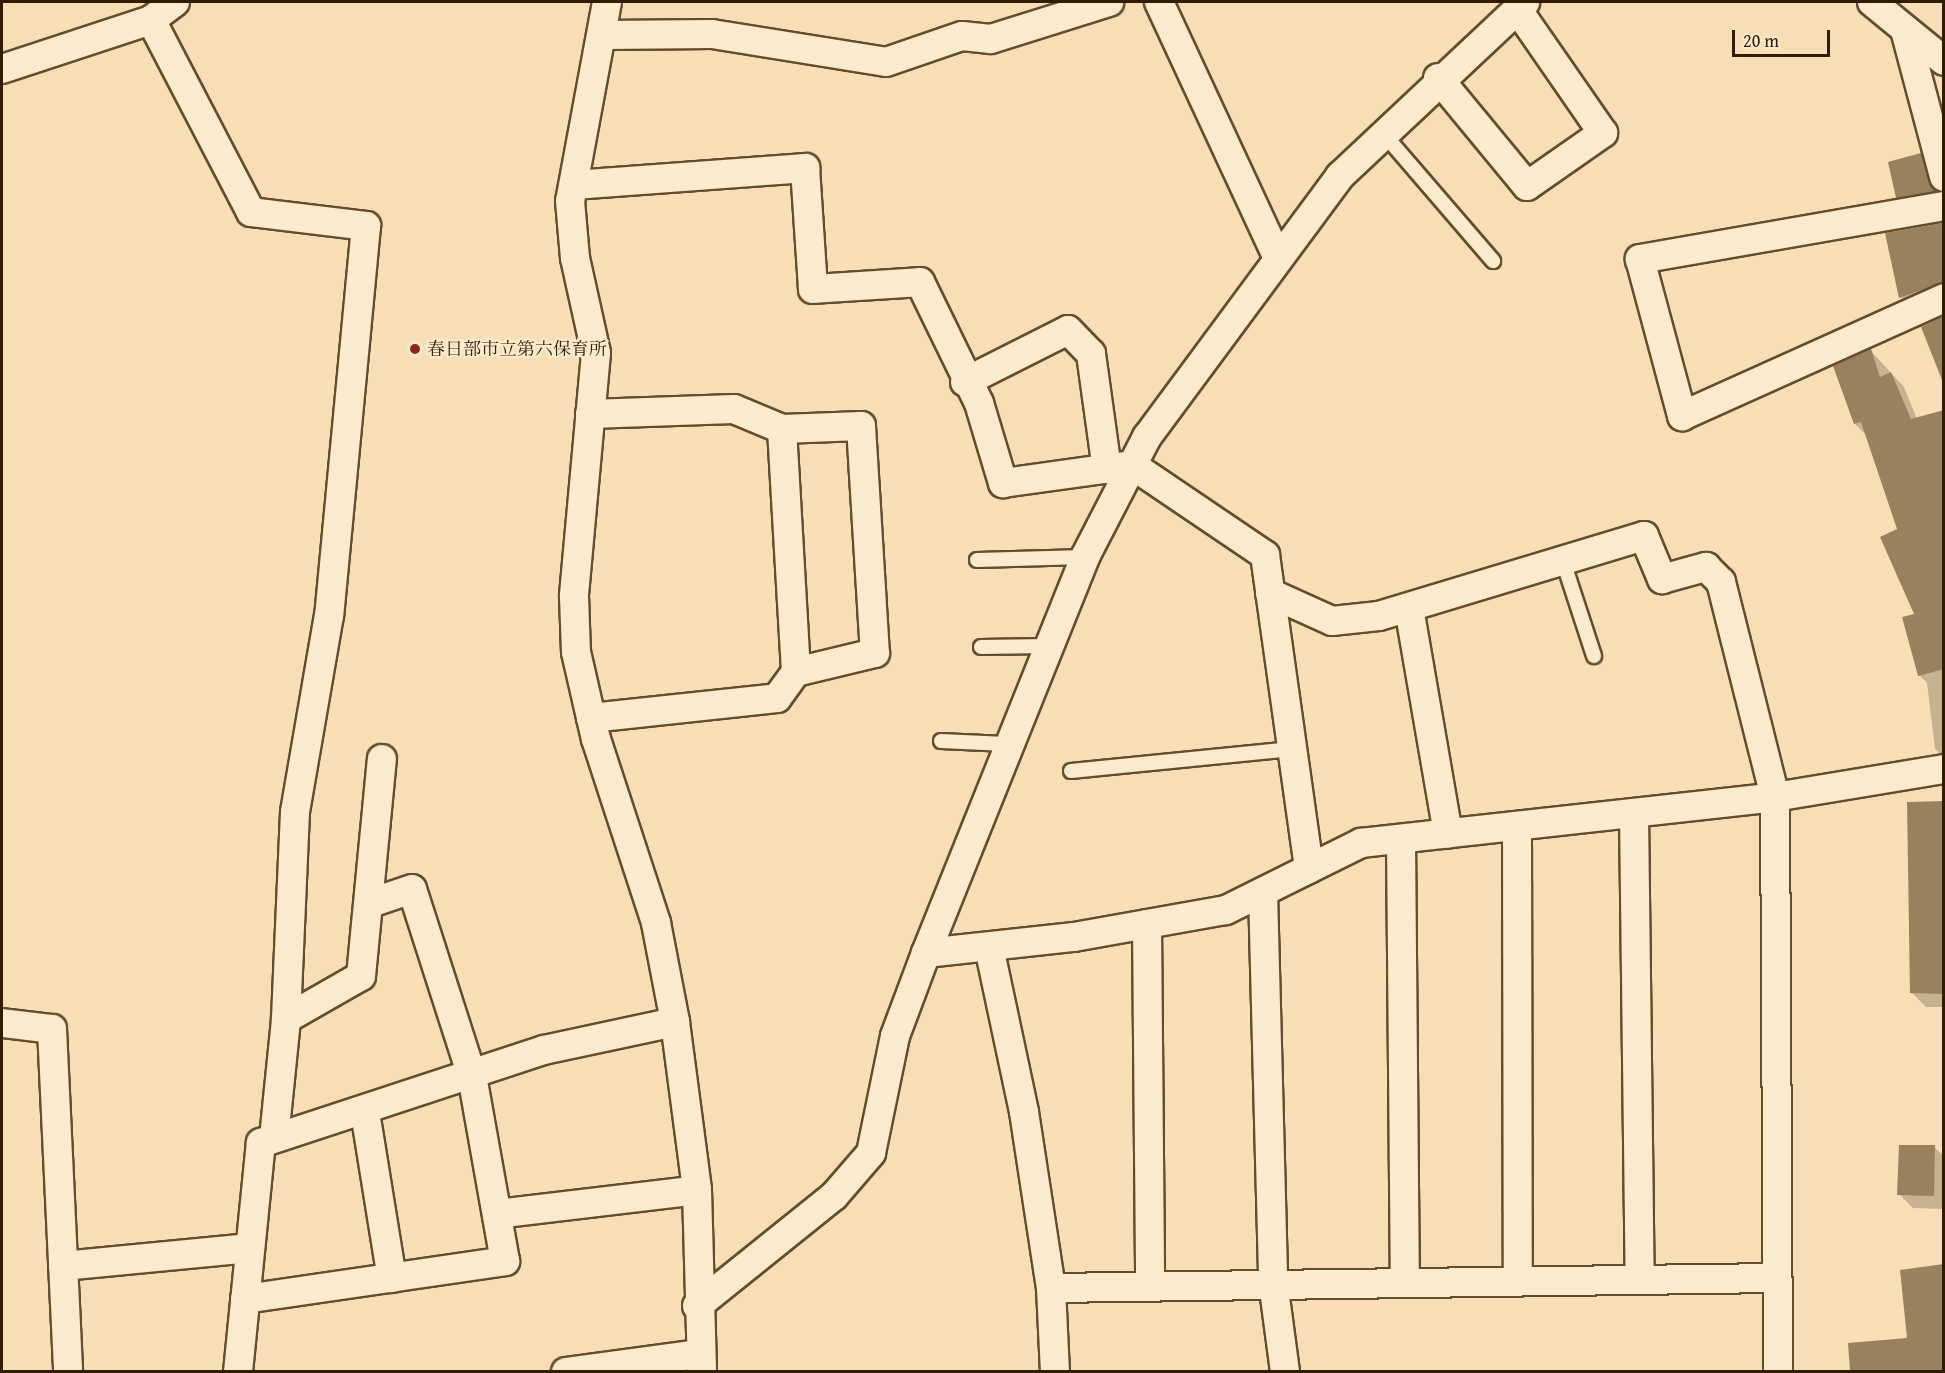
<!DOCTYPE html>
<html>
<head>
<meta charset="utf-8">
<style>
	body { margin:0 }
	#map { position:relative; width:1945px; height:1373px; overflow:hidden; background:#f8deb4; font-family:"Gentium Book Plus","Noto Serif JP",serif }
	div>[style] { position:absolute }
	.shadow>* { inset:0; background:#0003 }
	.building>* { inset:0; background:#99815e }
	.roads { filter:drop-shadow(2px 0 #644c2e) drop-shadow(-2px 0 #644c2e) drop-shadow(0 2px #644c2e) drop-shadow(0 -2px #644c2e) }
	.service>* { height:14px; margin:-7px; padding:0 7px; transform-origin:7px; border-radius:7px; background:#faeace }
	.minor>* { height:28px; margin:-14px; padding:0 14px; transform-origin:14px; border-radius:14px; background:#faeace }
	.dots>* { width:16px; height:16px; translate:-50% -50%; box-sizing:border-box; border:3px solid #faeace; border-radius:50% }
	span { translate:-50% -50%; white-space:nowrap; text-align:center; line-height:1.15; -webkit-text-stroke:4.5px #faeace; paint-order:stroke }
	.poi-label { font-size:18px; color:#321c01 }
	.left { translate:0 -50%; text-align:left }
	.frame { position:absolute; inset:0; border:3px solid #321c01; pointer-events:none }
	.scale { position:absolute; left:1732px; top:30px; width:98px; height:27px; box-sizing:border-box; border:3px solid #321c01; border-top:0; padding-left:8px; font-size:18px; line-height:21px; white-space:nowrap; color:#321c01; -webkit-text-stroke:4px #faeace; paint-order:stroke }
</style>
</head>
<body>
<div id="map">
	<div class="shadow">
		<div style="clip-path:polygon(1920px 155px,1934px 169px,1944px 205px,1911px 211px,1897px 197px)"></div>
		<div style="clip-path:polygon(1944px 222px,1944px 300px,1914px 310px,1901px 297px,1887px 234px)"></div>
		<div style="clip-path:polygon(1871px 351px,1904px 387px,1917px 419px,1944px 412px,1944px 757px,1935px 749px,1927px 683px,1919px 675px,1916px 615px,1899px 530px,1867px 436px,1855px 424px)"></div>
		<div style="clip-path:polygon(1944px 802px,1944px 1007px,1926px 1007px,1912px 993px)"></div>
		<div style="clip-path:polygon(1934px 1147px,1944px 1156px,1944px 1209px,1913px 1208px,1899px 1194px)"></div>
		<div style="clip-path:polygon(1944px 1267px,1944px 1372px,1852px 1372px,1850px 1344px,1909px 1340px)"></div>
	</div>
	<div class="building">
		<div style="clip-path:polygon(1921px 153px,1936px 191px,1896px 198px,1888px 162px)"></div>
		<div style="clip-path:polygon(1944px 223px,1944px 282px,1899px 298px,1885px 233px)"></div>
		<div style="clip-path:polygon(1944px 316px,1944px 380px,1942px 380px,1921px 327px)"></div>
		<div style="clip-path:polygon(1871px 349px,1880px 377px,1891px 372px,1911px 419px,1944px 410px,1944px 669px,1918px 676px,1902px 617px,1914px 614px,1880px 537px,1897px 529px,1861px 422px,1854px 424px,1833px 366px)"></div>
		<div style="clip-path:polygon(1944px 801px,1944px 994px,1910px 993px,1907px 802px)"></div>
		<div style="clip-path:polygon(1899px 1145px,1935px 1145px,1934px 1196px,1897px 1195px)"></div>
		<div style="clip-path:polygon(1944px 1264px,1944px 1371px,1850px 1371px,1848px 1343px,1907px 1338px,1900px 1270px)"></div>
	</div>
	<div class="roads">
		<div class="service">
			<div style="left:1383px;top:133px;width:169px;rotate:49.3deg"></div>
			<div style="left:977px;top:560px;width:108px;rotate:-1.6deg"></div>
			<div style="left:1563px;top:561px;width:100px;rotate:71.9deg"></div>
			<div style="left:981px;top:647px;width:66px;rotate:-0.9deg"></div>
			<div style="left:941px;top:741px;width:65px;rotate:2.6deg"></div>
			<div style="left:1071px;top:771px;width:222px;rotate:-5.7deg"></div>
		</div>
		<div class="minor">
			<div style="left:607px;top:2px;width:202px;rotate:100.5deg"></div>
			<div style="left:570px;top:201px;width:57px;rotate:85deg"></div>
			<div style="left:575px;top:258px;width:97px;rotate:77.5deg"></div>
			<div style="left:596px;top:353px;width:244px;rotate:95.2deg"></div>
			<div style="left:574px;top:596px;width:56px;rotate:88deg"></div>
			<div style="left:576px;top:652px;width:89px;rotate:77.1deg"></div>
			<div style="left:596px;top:739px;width:194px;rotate:71.9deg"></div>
			<div style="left:656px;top:923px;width:101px;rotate:79.1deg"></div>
			<div style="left:675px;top:1022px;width:169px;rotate:82.5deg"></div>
			<div style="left:697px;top:1190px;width:182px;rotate:88.4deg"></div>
			<div style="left:1159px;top:2px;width:280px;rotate:65.1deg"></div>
			<div style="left:1872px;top:2px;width:93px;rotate:39.3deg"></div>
			<div style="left:151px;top:20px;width:216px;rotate:62.5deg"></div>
			<div style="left:251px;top:212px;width:116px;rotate:6.9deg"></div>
			<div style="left:366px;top:226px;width:391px;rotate:95.4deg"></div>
			<div style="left:329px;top:615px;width:200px;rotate:99.8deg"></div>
			<div style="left:295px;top:812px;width:207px;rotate:92.5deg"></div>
			<div style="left:1905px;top:30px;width:152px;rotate:75.1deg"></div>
			<div style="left:603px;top:35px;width:109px;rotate:-0.5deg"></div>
			<div style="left:712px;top:34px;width:176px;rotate:9.1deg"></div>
			<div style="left:886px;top:62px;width:80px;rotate:-18.9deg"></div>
			<div style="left:962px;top:36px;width:29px;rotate:6deg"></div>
			<div style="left:991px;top:39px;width:124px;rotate:-17.4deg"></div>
			<div style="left:2px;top:69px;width:157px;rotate:-18.2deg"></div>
			<div style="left:151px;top:20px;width:30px;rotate:-37deg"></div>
			<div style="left:1438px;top:78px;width:140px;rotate:50.5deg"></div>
			<div style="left:1527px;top:186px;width:93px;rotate:-34.9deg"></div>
			<div style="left:1603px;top:133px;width:151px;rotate:-124.7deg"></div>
			<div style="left:574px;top:185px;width:232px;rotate:-4.2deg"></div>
			<div style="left:805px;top:168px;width:121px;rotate:86.2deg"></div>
			<div style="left:813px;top:289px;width:107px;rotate:-3.7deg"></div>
			<div style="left:920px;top:282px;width:135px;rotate:64deg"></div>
			<div style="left:979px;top:403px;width:84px;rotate:73.3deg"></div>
			<div style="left:1003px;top:483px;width:130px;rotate:-7.9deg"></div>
			<div style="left:1132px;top:465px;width:161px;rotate:34.1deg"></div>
			<div style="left:1265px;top:555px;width:317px;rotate:82deg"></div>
			<div style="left:1944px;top:206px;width:309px;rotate:170.1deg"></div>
			<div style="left:1640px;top:259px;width:163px;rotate:75deg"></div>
			<div style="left:1682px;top:416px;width:287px;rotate:-24.2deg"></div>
			<div style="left:965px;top:382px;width:115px;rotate:-26.8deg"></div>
			<div style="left:1068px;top:330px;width:33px;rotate:46deg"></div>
			<div style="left:1091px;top:354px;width:116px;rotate:82.1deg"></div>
			<div style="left:590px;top:414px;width:144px;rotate:-2deg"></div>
			<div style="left:734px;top:409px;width:52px;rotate:22.6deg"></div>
			<div style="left:782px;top:429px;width:79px;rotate:-2.2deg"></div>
			<div style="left:861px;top:426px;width:227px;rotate:86.5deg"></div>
			<div style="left:875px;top:653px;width:81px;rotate:166.5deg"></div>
			<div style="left:1270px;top:593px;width:68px;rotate:24.3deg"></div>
			<div style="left:1332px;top:621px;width:47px;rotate:-6.1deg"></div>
			<div style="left:1379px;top:616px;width:277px;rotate:-16.8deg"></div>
			<div style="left:1644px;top:536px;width:47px;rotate:67.3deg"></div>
			<div style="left:1662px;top:579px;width:46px;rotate:-15.3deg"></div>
			<div style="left:1706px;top:567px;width:21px;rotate:45deg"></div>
			<div style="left:1721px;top:582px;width:222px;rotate:75.9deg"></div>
			<div style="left:1775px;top:797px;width:575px;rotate:89.7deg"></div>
			<div style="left:1409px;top:608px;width:229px;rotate:80.2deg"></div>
			<div style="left:591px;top:718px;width:187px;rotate:-6.1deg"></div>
			<div style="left:777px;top:698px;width:32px;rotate:-54deg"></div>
			<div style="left:796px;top:672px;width:243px;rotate:-93.3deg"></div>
			<div style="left:1634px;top:813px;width:465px;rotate:89.3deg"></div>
			<div style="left:1517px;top:826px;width:453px;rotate:89.9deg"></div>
			<div style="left:1401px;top:839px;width:440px;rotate:89.5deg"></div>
			<div style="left:1263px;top:892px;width:390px;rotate:88.5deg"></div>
			<div style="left:1273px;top:1282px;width:91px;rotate:82.4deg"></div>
			<div style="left:1147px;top:924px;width:361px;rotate:89.5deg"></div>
			<div style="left:989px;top:947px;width:169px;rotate:78deg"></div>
			<div style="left:1024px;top:1112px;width:178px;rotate:81.3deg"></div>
			<div style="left:1051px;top:1288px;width:84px;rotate:87.3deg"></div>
			<div style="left:926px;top:953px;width:149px;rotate:-6.2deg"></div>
			<div style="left:1074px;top:937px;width:154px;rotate:-10.1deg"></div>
			<div style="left:1226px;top:910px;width:151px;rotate:-26.4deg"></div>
			<div style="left:1361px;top:843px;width:417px;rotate:-6.3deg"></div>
			<div style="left:1775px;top:797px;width:171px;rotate:-9.4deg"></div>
			<div style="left:2px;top:1023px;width:50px;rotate:6.8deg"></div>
			<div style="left:52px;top:1029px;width:343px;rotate:87.3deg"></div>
			<div style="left:365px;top:1112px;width:168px;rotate:80.8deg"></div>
			<div style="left:274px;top:1138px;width:120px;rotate:-84.2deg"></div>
			<div style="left:286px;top:1019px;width:86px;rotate:-29.8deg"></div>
			<div style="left:361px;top:976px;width:218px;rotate:-84.5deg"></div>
			<div style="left:497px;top:1214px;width:201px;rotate:-6.8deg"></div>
			<div style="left:63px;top:1266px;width:188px;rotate:-5.5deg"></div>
			<div style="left:1051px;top:1288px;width:724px;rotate:-0.79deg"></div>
			<div style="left:245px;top:1299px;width:263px;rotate:-8.3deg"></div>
			<div style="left:505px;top:1261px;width:188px;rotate:-100.1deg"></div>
			<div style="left:472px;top:1076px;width:196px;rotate:-107.8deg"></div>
			<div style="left:412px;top:889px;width:46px;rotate:161.2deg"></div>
			<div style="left:697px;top:1306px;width:176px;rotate:-38.8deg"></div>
			<div style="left:834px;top:1196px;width:57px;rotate:-49.3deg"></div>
			<div style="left:871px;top:1153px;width:119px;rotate:-78.4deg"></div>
			<div style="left:895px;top:1036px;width:89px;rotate:-69.5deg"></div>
			<div style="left:926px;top:953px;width:427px;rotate:-68.1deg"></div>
			<div style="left:1085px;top:557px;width:135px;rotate:-62.7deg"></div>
			<div style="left:1147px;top:437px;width:325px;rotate:-53.5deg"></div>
			<div style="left:1340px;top:176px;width:254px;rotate:-43.2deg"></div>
			<div style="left:238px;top:1372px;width:230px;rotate:-84.3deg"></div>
			<div style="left:261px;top:1143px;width:298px;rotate:-18.2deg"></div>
			<div style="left:544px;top:1050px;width:134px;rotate:-12.1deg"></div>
			<div style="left:566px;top:1372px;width:134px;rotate:-7.7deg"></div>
		</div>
	</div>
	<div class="dots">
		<div style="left:415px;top:349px;background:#8f2418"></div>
	</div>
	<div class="poi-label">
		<span class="left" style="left:427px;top:349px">春日部市立第六保育所</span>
	</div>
	<div class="frame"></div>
	<div class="scale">20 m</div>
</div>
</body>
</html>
